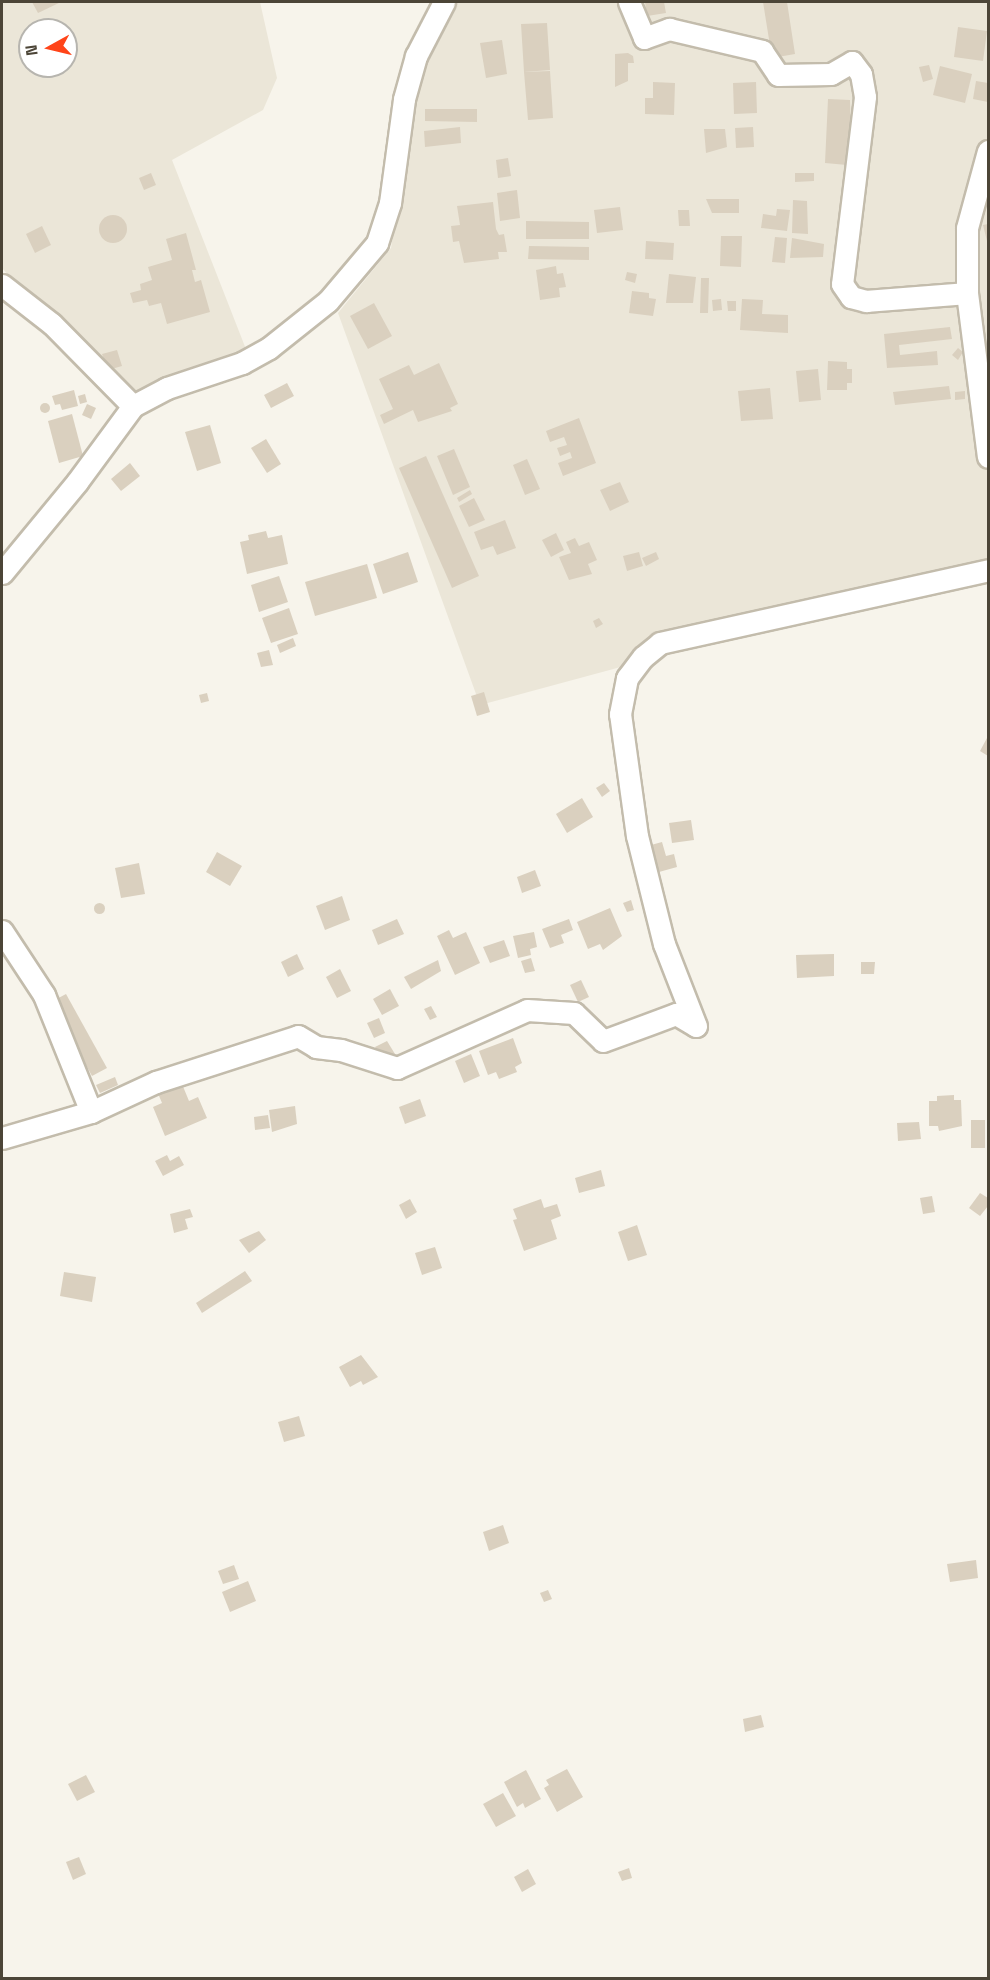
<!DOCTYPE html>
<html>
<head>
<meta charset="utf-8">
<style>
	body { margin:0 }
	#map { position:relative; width:990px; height:1980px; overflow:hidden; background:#f7f4eb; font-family:"Space Grotesk",sans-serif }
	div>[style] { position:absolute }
	.residential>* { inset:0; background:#ebe6d8 }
	.building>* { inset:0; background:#dad0bf }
	.round { border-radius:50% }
	.roads { filter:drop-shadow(2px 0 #c3bcac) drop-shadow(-2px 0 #c3bcac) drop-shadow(0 2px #c3bcac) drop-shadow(0 -2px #c3bcac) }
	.minor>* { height:21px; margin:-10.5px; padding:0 10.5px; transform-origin:10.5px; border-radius:10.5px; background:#fff }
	span { translate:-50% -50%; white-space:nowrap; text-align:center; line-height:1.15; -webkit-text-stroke:4.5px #fff; paint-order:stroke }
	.frame { position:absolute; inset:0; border:3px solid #4c4537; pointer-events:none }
	.north { position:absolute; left:18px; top:18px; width:60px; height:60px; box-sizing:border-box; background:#fff; border:2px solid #b7b5af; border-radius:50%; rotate:262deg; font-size:16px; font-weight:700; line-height:24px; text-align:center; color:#4c4537 }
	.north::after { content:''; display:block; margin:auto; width:21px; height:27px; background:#ff4419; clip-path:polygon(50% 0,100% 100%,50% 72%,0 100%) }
</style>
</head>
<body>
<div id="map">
	<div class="residential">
		<div style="clip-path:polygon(evenodd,2px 2px,260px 2px,277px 78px,263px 110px,172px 160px,251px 362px,118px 400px,2px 268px,2px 2px,30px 30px,66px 30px,66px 66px,30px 66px,30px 30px)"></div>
		<div style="clip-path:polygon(443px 2px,988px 2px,988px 559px,947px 579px,480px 705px,338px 313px,391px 248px,410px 125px)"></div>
	</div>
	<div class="building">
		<div style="clip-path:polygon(32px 2px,61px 2px,38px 13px)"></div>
		<div style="clip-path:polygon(645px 2px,664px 2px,666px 13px,647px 16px)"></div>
		<div style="clip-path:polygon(763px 2px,787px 2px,795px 54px,772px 58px)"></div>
		<div style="clip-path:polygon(547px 23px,550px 70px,524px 72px,521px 24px)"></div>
		<div style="clip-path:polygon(958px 27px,987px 31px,983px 61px,954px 57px)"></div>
		<div style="clip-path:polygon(502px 40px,507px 74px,486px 78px,480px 43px)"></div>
		<div style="clip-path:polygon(628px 53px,633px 56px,634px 63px,628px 63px,628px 81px,615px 87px,615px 54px)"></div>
		<div style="clip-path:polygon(929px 65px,933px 79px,923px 82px,919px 67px)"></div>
		<div style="clip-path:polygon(940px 66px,972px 74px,965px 103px,933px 95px)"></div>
		<div style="clip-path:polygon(550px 71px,553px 118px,528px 120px,524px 72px)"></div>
		<div style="clip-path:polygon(976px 81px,988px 83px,988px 102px,973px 99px)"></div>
		<div style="clip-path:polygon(653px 82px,675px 83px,674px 115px,645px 114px,645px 98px,653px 98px)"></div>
		<div style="clip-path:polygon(756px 82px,757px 113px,734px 114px,733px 83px)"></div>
		<div style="clip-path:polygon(828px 99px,850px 100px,851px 149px,848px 149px,847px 165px,825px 163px)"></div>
		<div style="clip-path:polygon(425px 109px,477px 109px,477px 122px,425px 121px)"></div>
		<div style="clip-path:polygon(460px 127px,461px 143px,425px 147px,424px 131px)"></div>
		<div style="clip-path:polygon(753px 127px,754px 147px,736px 148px,735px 128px)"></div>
		<div style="clip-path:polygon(704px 129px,725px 129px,727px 147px,706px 153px)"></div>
		<div style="clip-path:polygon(508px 158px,511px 176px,498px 178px,496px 160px)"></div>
		<div style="clip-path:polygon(151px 173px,156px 185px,144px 190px,139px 178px)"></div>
		<div style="clip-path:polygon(795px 173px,814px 173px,814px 181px,795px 182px)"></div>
		<div style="clip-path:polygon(517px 190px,520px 218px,500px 221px,497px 193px)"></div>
		<div style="clip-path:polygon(706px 199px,739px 199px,739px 213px,712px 213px)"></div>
		<div style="clip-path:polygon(793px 200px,807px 201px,808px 234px,792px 233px)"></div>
		<div style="clip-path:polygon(493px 202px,496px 229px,499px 235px,504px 234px,507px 252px,498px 252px,499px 259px,464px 263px,459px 241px,453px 242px,451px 226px,460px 225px,457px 206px)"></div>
		<div style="clip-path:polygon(620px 207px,623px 230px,597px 233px,594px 210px)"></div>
		<div style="clip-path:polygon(777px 209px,790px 210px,787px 231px,761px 228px,763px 214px,776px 216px)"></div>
		<div style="clip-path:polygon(678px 210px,689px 210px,690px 226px,679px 226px)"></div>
		<div class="round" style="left:99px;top:215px;width:28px;height:28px"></div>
		<div style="clip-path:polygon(526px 221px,589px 222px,589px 239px,526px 239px)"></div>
		<div style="clip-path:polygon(988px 224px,988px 245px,983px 225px)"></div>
		<div style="clip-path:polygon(42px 226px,51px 245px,35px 253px,26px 234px)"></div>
		<div style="clip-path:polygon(186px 233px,196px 270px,192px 270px,195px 282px,201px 280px,210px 312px,167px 324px,161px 303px,149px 306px,147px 300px,133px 303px,130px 293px,141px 290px,140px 284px,152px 280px,148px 267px,172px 260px,166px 239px)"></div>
		<div style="clip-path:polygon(721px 236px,742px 236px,741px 267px,720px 266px)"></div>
		<div style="clip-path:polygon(775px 237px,787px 238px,785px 263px,772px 262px)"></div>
		<div style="clip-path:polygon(792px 238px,824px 244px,823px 257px,790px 258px)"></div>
		<div style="clip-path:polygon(646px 241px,674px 243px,673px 260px,645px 259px)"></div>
		<div style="clip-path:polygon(529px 246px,589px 247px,589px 260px,528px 259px)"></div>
		<div style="clip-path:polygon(556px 266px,557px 274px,563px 273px,566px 287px,559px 288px,560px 297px,540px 300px,536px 270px)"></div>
		<div style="clip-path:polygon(627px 272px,637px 274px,635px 283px,625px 280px)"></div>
		<div style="clip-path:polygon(669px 274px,696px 277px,693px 303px,666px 303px)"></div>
		<div style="clip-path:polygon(701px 278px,709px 278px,708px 313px,700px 313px)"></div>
		<div style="clip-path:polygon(632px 291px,649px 293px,649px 298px,656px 299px,653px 316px,629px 313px)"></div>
		<div style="clip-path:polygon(721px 299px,722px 310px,713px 311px,712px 300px)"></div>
		<div style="clip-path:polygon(742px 299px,763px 300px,762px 314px,788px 315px,788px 333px,740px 330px)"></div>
		<div style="clip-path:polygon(727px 301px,736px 301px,736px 311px,728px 311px)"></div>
		<div style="clip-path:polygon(374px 303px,392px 336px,368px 349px,350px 316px)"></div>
		<div style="clip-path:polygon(950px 327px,952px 339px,899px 345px,900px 355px,937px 351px,938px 365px,887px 368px,884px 334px)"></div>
		<div style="clip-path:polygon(958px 348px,963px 352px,958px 360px,952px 355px)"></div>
		<div style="clip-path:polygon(117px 350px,122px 366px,108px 370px,102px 354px)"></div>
		<div style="clip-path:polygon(828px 361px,847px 362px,847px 369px,852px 369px,852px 383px,847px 383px,847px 390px,827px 390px)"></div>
		<div style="clip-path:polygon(439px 363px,458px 404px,450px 408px,452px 411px,418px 422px,413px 410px,384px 424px,380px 415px,393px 409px,379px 379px,409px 365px,414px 375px)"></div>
		<div style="clip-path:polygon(818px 369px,821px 400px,799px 402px,796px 371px)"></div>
		<div style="clip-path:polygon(287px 383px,294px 396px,271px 408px,264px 395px)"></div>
		<div style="clip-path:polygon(949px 386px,951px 399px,895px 405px,893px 392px)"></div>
		<div style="clip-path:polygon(770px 388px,773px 419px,741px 421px,738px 391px)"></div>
		<div style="clip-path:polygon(74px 390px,78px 406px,62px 410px,60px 404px,55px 405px,52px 396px)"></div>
		<div style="clip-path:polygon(965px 391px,965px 399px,955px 400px,955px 392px)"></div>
		<div style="clip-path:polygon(85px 394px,87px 402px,80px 404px,78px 396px)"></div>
		<div class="round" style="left:40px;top:403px;width:10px;height:10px"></div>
		<div style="clip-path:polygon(87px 404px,96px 408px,91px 419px,82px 415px)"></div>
		<div style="clip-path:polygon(72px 414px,83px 456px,59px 463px,48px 421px)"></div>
		<div style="clip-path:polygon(579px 418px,596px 463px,563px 476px,558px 463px,572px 458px,570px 452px,560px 456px,557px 448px,567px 445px,564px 437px,550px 442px,546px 431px)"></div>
		<div style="clip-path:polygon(210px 425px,221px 463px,197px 471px,185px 432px)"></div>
		<div style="clip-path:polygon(266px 439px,281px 464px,267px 473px,251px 448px)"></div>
		<div style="clip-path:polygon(454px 449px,470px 487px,453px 495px,437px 456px)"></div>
		<div style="clip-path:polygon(426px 456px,479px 576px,452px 588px,399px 468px)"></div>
		<div style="clip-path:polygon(527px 459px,540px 489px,525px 495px,513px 465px)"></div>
		<div style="clip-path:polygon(130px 463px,140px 476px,121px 491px,111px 479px)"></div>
		<div style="clip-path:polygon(620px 482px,629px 502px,610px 511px,600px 490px)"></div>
		<div style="clip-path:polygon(470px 490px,472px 494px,459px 502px,457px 498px)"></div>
		<div style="clip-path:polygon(474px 498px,485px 520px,469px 527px,459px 506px)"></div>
		<div style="clip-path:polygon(505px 520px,516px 548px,497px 555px,493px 546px,481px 550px,474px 532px)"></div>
		<div style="clip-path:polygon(266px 531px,268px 538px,282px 535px,288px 564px,247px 574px,240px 542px,249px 540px,248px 535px)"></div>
		<div style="clip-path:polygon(556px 533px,564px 550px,551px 557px,542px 540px)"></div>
		<div style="clip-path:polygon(575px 538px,579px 546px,589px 542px,597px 560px,588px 564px,592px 574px,569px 580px,559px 557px,571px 553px,566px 542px)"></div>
		<div style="clip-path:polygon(408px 552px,418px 582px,383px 594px,373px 564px)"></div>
		<div style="clip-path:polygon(639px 552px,643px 566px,627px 571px,623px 556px)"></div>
		<div style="clip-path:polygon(656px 552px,659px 559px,646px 566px,642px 558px)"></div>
		<div style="clip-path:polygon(367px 564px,377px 598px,315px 616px,305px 582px)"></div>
		<div style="clip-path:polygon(279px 576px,288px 602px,259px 612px,251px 585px)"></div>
		<div style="clip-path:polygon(289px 608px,298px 634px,271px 643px,262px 618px)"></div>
		<div style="clip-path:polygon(599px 618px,603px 624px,596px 628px,593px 621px)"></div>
		<div style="clip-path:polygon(293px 638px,296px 646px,280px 653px,277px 645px)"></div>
		<div style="clip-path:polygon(269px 650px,273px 665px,261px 667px,257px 653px)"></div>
		<div style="clip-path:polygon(484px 692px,490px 712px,477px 716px,471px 696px)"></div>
		<div style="clip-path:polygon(207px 693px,209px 701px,201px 703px,199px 695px)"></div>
		<div style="clip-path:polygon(987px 738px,988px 739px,988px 756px,980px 751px)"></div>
		<div style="clip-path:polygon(604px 783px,610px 791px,602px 797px,596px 788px)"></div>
		<div style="clip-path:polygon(582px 798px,593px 817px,567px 833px,556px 814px)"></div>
		<div style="clip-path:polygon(691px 820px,694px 840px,672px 843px,669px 823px)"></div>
		<div style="clip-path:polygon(662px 842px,666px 856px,674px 854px,677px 867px,659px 872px,651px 845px)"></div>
		<div style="clip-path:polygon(217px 852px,242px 866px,230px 886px,206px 872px)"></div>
		<div style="clip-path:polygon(139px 863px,145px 894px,121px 898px,115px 868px)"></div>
		<div style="clip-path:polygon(535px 870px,541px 886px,522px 893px,517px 877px)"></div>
		<div style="clip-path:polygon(342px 896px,350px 920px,325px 930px,316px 906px)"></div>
		<div style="clip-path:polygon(631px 900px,634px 910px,627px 912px,623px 903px)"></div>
		<div class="round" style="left:93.5px;top:902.5px;width:11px;height:11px"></div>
		<div style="clip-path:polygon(610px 908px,622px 936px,603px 950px,600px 944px,588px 949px,577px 922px)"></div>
		<div style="clip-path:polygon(397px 919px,404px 934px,378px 945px,372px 930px)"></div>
		<div style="clip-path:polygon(569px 919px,573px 930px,561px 935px,564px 943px,550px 948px,542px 929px)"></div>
		<div style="clip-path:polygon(449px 930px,453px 938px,466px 932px,480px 963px,455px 975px,437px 936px)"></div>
		<div style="clip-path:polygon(534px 932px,537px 947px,530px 949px,531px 955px,518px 958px,513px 936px)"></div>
		<div style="clip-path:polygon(504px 940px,510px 956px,490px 963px,483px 947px)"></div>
		<div style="clip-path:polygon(297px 954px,304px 969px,288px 977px,281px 962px)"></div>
		<div style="clip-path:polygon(834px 954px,834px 976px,797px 978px,796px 955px)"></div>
		<div style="clip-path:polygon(531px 958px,535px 971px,525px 973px,521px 961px)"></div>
		<div style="clip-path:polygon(438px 960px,441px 971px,411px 989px,404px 977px)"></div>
		<div style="clip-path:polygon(861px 962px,875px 962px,874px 974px,861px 974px)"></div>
		<div style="clip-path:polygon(340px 969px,351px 991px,337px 998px,326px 977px)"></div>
		<div style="clip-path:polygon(581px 980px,589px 997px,578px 1002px,570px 985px)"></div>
		<div style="clip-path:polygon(390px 989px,399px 1006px,382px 1015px,373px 999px)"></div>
		<div style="clip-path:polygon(66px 994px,107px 1068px,92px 1076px,51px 1002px)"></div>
		<div style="clip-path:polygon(431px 1006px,437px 1017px,430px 1020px,424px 1009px)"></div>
		<div style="clip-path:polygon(379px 1018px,385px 1033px,374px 1038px,367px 1023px)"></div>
		<div style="clip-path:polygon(513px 1038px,522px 1063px,515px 1067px,517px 1072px,499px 1079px,496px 1072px,488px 1075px,479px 1051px)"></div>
		<div style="clip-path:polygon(387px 1041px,395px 1054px,383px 1060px,375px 1047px)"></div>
		<div style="clip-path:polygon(471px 1054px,480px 1076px,464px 1083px,455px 1061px)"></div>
		<div style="clip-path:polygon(115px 1077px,118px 1085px,100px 1093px,96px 1085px)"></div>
		<div style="clip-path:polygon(182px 1084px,189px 1101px,198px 1097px,207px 1118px,165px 1136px,153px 1107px,162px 1103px,157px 1091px)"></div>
		<div style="clip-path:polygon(954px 1095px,954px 1100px,961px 1100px,962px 1126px,939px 1131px,938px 1126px,929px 1126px,929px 1101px,937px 1101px,937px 1096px)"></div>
		<div style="clip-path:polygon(420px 1099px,426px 1116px,405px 1124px,399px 1107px)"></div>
		<div style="clip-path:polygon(295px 1106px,297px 1124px,272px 1132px,269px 1110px)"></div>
		<div style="clip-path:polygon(268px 1115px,270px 1128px,255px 1130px,254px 1117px)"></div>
		<div style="clip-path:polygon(971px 1120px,985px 1120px,985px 1148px,971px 1148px)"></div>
		<div style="clip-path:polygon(919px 1122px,921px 1139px,898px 1141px,897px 1123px)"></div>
		<div style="clip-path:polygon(167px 1155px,170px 1161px,179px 1156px,184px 1165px,163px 1176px,155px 1161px)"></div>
		<div style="clip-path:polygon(601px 1170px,605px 1186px,579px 1193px,575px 1178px)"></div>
		<div style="clip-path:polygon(980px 1193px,988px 1198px,988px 1206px,980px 1216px,969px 1208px)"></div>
		<div style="clip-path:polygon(932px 1196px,935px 1212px,923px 1214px,920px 1198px)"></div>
		<div style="clip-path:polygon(410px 1199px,417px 1212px,406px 1219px,399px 1205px)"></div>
		<div style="clip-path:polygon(541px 1199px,544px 1208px,557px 1204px,561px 1216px,551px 1220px,557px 1239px,524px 1251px,513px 1220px,517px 1219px,513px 1209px)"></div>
		<div style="clip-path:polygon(190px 1209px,193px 1217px,185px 1219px,188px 1229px,174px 1233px,170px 1214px)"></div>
		<div style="clip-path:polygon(637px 1225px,647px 1255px,628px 1261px,618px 1232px)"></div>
		<div style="clip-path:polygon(259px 1231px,266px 1240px,249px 1253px,239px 1240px)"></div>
		<div style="clip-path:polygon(435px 1247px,442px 1268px,422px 1275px,415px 1253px)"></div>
		<div style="clip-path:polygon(245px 1271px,252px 1281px,202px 1313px,196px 1303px)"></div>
		<div style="clip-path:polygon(64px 1272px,96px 1277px,92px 1302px,60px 1296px)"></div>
		<div style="clip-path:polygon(361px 1355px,378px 1377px,363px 1385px,361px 1381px,350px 1387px,339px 1367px)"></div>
		<div style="clip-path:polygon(299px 1416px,305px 1436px,284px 1442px,278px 1422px)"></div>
		<div style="clip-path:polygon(503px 1525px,509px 1543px,489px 1551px,483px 1532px)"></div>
		<div style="clip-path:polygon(976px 1560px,978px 1578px,950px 1582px,947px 1564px)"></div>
		<div style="clip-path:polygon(234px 1565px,239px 1579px,223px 1584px,218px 1571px)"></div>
		<div style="clip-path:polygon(248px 1581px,256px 1601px,230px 1612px,222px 1592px)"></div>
		<div style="clip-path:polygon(548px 1590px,552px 1599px,544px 1602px,540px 1593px)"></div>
		<div style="clip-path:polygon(761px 1715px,764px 1727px,745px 1732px,743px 1719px)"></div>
		<div style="clip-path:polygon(567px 1769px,583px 1797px,557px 1812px,544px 1788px,549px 1785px,546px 1780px)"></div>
		<div style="clip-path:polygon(526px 1770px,541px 1799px,525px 1808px,523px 1803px,517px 1807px,504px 1782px)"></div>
		<div style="clip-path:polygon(86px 1775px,95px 1792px,77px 1801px,68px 1784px)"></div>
		<div style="clip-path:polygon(503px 1793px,516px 1816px,496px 1827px,483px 1804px)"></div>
		<div style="clip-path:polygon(79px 1857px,86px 1874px,73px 1880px,66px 1862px)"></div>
		<div style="clip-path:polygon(629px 1868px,632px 1878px,622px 1881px,618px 1872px)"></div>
		<div style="clip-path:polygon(528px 1869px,536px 1884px,522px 1892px,514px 1877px)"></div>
	</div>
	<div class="roads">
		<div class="minor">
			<div style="left:629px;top:2px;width:39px;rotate:67deg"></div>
			<div style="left:644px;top:38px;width:27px;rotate:-20deg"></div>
			<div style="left:669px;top:29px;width:96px;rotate:13.3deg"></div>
			<div style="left:762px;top:51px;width:29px;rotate:56deg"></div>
			<div style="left:778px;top:75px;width:53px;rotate:-1.1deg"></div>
			<div style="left:831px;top:74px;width:24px;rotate:-30deg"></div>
			<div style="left:852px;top:62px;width:15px;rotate:53deg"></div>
			<div style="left:861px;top:74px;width:23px;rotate:80deg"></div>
			<div style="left:865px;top:97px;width:188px;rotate:97deg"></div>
			<div style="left:842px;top:284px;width:16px;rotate:55deg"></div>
			<div style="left:851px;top:297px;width:16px;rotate:15deg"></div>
			<div style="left:866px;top:301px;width:101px;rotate:-4.5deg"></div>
			<div style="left:988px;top:151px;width:80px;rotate:105.3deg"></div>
			<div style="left:967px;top:228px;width:65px;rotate:90deg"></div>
			<div style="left:967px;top:293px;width:165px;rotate:82.7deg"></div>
			<div style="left:2px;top:285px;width:63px;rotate:38deg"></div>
			<div style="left:52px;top:324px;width:115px;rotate:45.4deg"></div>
			<div style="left:2px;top:573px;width:118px;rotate:-50.5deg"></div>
			<div style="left:77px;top:482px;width:94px;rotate:-53.6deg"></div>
			<div style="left:133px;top:406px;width:38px;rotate:-28deg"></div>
			<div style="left:167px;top:388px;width:79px;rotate:-18.4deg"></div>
			<div style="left:242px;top:363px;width:31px;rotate:-29deg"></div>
			<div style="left:269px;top:348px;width:75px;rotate:-38.5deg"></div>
			<div style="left:328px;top:301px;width:76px;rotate:-49.8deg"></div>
			<div style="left:377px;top:243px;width:42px;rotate:-72deg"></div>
			<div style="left:390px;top:203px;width:105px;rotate:-82.3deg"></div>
			<div style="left:404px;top:99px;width:45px;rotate:-74.4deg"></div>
			<div style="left:416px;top:56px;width:61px;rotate:-62.6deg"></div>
			<div style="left:2px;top:931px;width:77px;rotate:56.7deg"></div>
			<div style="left:44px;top:995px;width:126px;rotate:68.1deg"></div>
			<div style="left:696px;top:1026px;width:88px;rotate:-111.3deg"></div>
			<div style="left:664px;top:944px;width:111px;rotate:-104deg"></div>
			<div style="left:637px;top:836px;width:123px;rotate:-97.9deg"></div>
			<div style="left:620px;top:714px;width:37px;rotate:-79deg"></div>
			<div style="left:627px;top:678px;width:26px;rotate:-53deg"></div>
			<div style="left:643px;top:657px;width:22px;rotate:-39deg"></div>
			<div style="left:660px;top:643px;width:336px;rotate:-12.5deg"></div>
			<div style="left:2px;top:1138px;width:93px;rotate:-16.3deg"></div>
			<div style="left:91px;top:1112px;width:72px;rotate:-24.8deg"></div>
			<div style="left:156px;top:1082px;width:149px;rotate:-17.9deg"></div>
			<div style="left:298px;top:1036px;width:21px;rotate:31deg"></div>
			<div style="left:316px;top:1047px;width:25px;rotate:7deg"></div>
			<div style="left:341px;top:1050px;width:59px;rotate:17.8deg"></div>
			<div style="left:397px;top:1068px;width:142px;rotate:-24deg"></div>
			<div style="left:527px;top:1010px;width:47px;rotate:3.7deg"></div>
			<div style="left:574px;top:1013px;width:40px;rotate:44deg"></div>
			<div style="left:603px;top:1041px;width:78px;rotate:-20.3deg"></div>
			<div style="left:676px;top:1014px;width:23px;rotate:31deg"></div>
		</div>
	</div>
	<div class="frame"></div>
	<div class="north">N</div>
</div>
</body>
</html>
